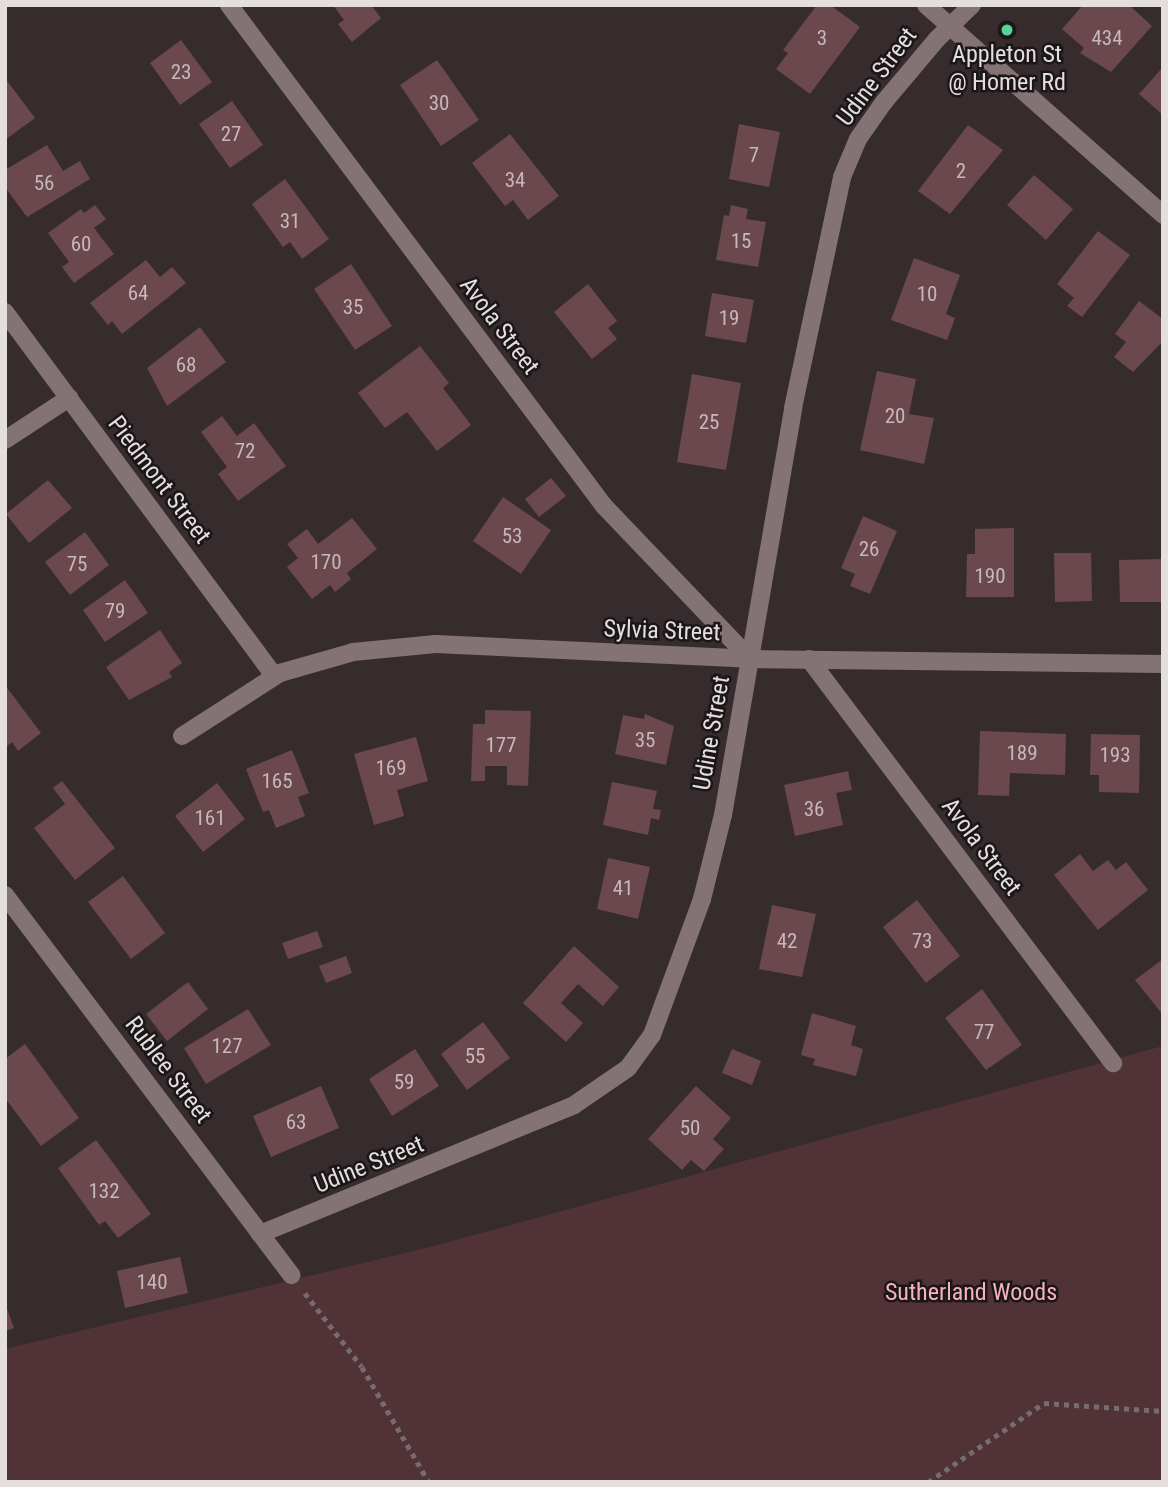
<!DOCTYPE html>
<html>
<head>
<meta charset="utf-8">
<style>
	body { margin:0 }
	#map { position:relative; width:1168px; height:1487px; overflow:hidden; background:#372c2d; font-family:"Roboto Condensed",sans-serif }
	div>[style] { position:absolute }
	.green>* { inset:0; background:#513237 }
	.building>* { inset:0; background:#6a484d }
	.path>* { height:4.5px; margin-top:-2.25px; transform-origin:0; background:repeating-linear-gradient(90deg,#766c6d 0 5px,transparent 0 10px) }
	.minor>* { height:18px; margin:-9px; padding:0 9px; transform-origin:9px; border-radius:9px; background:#847375 }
	.dots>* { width:19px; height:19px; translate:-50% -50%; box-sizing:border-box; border:4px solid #1b1617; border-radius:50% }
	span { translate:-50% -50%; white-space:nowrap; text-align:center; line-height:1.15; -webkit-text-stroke:5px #1b1617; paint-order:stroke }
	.number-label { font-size:21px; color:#c6b8ba }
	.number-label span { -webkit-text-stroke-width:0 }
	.poi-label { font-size:24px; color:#e5dede }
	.street-label { font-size:24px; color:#e5dede }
	.park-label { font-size:24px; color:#f6b3bd }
	.frame { position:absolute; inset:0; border:7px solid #e5dede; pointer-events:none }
</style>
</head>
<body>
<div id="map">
	<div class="green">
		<div style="clip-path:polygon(1163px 1046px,1163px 1482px,5px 1482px,5px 1349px,434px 1246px)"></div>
	</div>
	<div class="building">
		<div style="clip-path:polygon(333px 5px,371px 5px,381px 18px,352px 42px,338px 24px,344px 20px)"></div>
		<div style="clip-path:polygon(817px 5px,830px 5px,860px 27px,810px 94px,776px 69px,788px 53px,783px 50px)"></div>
		<div style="clip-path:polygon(1083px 5px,1129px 5px,1152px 26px,1111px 72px,1080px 53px,1084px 48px,1062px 29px)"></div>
		<div style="clip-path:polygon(181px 40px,212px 82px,180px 105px,150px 63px)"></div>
		<div style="clip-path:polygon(437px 60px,479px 120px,441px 146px,400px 85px)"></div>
		<div style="clip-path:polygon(1163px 67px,1163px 115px,1139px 94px)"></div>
		<div style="clip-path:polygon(5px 78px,35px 118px,5px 140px)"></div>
		<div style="clip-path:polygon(232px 101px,263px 145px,230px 168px,199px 124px)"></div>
		<div style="clip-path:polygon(739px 124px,780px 132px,769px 187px,729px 179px)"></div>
		<div style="clip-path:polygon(968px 125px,1003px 150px,950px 214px,918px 191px)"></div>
		<div style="clip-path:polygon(510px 134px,559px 196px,528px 220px,513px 200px,505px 206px,472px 163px)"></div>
		<div style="clip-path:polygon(47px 145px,63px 171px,80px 161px,90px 179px,27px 217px,5px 187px,5px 170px)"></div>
		<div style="clip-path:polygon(1034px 175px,1073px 209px,1046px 240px,1007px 205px)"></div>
		<div style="clip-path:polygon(285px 179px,329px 239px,302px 259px,290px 242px,283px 247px,252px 204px)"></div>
		<div style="clip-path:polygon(95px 205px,106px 219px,94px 228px,114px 254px,74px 283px,62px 267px,69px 262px,48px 233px,81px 209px,84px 213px)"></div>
		<div style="clip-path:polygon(731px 205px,748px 209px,746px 219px,766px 222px,758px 267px,716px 260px,724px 215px,729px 216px)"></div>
		<div style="clip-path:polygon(1098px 231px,1130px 255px,1082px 317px,1067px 306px,1074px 298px,1057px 284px)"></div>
		<div style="clip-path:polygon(914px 258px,960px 275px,946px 314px,955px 318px,947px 340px,891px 320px)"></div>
		<div style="clip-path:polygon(146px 260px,160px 277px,172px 267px,186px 283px,122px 334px,112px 321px,108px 325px,90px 303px)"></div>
		<div style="clip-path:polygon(351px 264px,392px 326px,355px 350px,314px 289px)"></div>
		<div style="clip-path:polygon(588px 284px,617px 321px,608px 328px,617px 339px,592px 359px,554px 312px)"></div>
		<div style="clip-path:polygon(712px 293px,754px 300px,746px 343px,705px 336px)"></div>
		<div style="clip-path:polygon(1139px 301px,1163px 319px,1163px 341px,1133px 372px,1114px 357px,1126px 342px,1115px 334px)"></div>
		<div style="clip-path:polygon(200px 327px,226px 362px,167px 406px,147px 368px)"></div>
		<div style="clip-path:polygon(420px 346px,449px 383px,443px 388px,471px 425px,437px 451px,407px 412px,385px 428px,358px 393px)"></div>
		<div style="clip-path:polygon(877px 371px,916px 379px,909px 414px,934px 418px,924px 464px,860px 450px)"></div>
		<div style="clip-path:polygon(692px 374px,741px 383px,726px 470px,677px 462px)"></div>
		<div style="clip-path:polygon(222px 416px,237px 436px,254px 423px,286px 466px,238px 501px,218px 474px,227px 467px,201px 432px)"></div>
		<div style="clip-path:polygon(551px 478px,566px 496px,539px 517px,525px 499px)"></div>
		<div style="clip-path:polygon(48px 480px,72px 508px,29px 543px,6px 514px)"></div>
		<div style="clip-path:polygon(503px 497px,551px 530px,521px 574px,473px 541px)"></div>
		<div style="clip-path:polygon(863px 516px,897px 531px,870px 594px,850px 586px,855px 574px,841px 568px)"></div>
		<div style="clip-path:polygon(352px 518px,377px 549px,347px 573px,351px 579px,335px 592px,330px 585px,312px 599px,287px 567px,298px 558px,287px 544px,307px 529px,318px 544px)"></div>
		<div style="clip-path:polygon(1014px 528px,1014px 597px,966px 597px,967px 554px,975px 554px,975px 529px)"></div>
		<div style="clip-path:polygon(85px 532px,109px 565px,70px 595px,45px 562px)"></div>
		<div style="clip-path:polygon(1054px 553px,1091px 553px,1092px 601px,1055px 602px)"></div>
		<div style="clip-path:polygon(1163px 559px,1163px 602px,1120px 602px,1119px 560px)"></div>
		<div style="clip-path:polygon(125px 580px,148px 613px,105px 642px,83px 610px)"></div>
		<div style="clip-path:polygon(160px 630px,182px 663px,169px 672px,172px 677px,129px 700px,106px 667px)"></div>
		<div style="clip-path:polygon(5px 685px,41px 733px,18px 751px,12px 742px,5px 748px)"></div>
		<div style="clip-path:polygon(485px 710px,531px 711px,528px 786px,507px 785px,507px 766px,485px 766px,485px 781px,471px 781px,473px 724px,485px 724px)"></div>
		<div style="clip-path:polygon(645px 714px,674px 726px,666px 765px,615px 754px,623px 715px,644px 719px)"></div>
		<div style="clip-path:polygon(980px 731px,1066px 734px,1065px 775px,1010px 773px,1009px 796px,978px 795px)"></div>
		<div style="clip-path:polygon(1091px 734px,1140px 735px,1139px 793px,1099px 792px,1099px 775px,1090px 775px)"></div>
		<div style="clip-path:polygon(416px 737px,428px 781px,397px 790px,404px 816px,374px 825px,354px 754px)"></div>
		<div style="clip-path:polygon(292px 750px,309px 793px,298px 797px,305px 816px,276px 828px,269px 810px,263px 812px,246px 769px)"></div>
		<div style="clip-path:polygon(848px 771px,852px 790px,836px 793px,843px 825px,795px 836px,784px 785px)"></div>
		<div style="clip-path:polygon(62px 781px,115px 848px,75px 880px,34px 828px,65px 804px,53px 788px)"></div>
		<div style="clip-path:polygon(612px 782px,657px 791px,653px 809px,661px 810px,659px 820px,651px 818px,648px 835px,603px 825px)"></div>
		<div style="clip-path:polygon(217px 783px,245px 819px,203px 852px,175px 816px)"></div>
		<div style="clip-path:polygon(1080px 854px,1093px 871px,1108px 860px,1116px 870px,1126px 862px,1148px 890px,1098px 930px,1054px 875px)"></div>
		<div style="clip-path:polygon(608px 858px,650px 867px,638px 919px,597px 909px)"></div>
		<div style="clip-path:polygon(123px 876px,165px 933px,131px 959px,88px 902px)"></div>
		<div style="clip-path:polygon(917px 900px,960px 956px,926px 983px,883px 927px)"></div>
		<div style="clip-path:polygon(772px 905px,816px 914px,802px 977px,759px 969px)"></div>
		<div style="clip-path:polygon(317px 931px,323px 947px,288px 959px,282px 943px)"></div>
		<div style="clip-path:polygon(574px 946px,619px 987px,603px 1006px,578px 984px,561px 1003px,583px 1023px,566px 1042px,523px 1003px)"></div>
		<div style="clip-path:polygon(346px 956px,352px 973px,326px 983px,319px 966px)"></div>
		<div style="clip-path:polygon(1163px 959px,1163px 1015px,1135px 980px)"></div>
		<div style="clip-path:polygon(188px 982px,208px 1009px,167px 1041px,146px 1014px)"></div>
		<div style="clip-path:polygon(982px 989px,1022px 1045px,986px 1070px,945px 1018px)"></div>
		<div style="clip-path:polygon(248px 1009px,271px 1045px,206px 1084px,184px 1048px)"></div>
		<div style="clip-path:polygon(812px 1013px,856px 1026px,851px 1045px,863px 1049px,856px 1076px,813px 1065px,815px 1059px,801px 1055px)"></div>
		<div style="clip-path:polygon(483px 1022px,510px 1058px,467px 1090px,441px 1054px)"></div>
		<div style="clip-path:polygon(25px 1044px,79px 1118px,41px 1146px,5px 1098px,5px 1059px)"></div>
		<div style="clip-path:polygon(415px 1049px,439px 1086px,392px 1116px,369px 1079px)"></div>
		<div style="clip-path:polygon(732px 1049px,761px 1061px,752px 1085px,722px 1073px)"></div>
		<div style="clip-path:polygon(321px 1086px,339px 1128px,271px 1157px,253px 1116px)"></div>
		<div style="clip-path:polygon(696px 1086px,731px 1118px,713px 1139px,724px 1149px,704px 1171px,691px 1160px,682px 1170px,648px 1139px)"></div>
		<div style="clip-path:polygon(96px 1140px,151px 1214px,118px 1238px,105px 1221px,99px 1225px,58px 1168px)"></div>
		<div style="clip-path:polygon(180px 1257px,188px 1293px,125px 1308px,117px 1271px)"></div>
		<div style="clip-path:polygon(5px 1303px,14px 1328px,5px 1331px)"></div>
	</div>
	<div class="path">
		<div style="left:305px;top:1293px;width:93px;rotate:52.4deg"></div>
		<div style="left:362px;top:1367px;width:133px;rotate:59.8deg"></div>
		<div style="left:928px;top:1482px;width:140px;rotate:-34.3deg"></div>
		<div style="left:1044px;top:1403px;width:119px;rotate:3.8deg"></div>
	</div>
	<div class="minor">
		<div style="left:229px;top:5px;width:626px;rotate:53.19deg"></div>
		<div style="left:604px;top:506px;width:211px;rotate:46.3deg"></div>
		<div style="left:926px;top:5px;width:317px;rotate:41.5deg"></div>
		<div style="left:5px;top:312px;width:453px;rotate:53.5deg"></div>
		<div style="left:5px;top:440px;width:77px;rotate:-33.3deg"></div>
		<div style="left:809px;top:659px;width:506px;rotate:53.04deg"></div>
		<div style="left:182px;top:736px;width:117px;rotate:-32.7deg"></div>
		<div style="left:280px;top:673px;width:76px;rotate:-16deg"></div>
		<div style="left:353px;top:652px;width:83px;rotate:-5.5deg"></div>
		<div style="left:436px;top:644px;width:314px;rotate:2.7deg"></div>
		<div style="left:750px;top:659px;width:413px;rotate:0.7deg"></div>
		<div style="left:5px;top:895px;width:476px;rotate:53deg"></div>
		<div style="left:260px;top:1234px;width:339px;rotate:-22.3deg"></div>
		<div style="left:574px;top:1105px;width:65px;rotate:-34.4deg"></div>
		<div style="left:628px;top:1068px;width:41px;rotate:-54deg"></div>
		<div style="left:652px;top:1035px;width:145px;rotate:-69.8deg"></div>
		<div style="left:702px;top:899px;width:87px;rotate:-76deg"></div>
		<div style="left:723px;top:815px;width:413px;rotate:-80.2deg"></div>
		<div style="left:793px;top:408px;width:236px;rotate:-78deg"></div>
		<div style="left:842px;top:177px;width:41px;rotate:-67.2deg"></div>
		<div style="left:858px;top:139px;width:45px;rotate:-54.9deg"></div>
		<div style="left:884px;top:102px;width:82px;rotate:-49.9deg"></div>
		<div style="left:937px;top:39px;width:49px;rotate:-44.2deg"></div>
	</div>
	<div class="dots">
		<div style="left:1007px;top:30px;background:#53d396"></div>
	</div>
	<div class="number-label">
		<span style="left:822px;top:38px">3</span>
		<span style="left:1107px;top:38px">434</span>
		<span style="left:181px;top:72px">23</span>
		<span style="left:439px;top:103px">30</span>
		<span style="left:231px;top:134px">27</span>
		<span style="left:754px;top:155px">7</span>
		<span style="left:961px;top:171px">2</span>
		<span style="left:515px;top:180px">34</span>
		<span style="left:44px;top:183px">56</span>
		<span style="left:290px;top:221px">31</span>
		<span style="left:741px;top:241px">15</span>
		<span style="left:81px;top:244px">60</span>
		<span style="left:138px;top:293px">64</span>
		<span style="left:927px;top:294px">10</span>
		<span style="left:353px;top:307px">35</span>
		<span style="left:729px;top:318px">19</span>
		<span style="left:186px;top:365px">68</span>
		<span style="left:895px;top:416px">20</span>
		<span style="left:709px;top:422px">25</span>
		<span style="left:245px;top:451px">72</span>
		<span style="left:512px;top:536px">53</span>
		<span style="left:869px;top:549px">26</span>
		<span style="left:326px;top:562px">170</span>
		<span style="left:77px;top:564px">75</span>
		<span style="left:990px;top:576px">190</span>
		<span style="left:115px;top:611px">79</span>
		<span style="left:645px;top:740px">35</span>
		<span style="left:501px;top:745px">177</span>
		<span style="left:1022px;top:753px">189</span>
		<span style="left:1115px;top:755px">193</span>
		<span style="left:391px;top:768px">169</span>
		<span style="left:277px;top:781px">165</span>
		<span style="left:814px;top:809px">36</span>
		<span style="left:210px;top:818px">161</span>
		<span style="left:623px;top:888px">41</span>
		<span style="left:787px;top:941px">42</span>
		<span style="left:922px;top:941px">73</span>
		<span style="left:984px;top:1032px">77</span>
		<span style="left:227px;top:1046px">127</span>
		<span style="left:475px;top:1056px">55</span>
		<span style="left:404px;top:1082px">59</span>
		<span style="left:296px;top:1122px">63</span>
		<span style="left:690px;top:1128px">50</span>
		<span style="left:104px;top:1191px">132</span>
		<span style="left:152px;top:1282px">140</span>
	</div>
	<div class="poi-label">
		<span style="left:1007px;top:69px">Appleton St<br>@ Homer Rd</span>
	</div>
	<div class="street-label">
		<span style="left:877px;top:77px;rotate:-53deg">Udine Street</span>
		<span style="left:499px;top:326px;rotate:53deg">Avola Street</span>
		<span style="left:159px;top:480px;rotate:53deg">Piedmont Street</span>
		<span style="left:662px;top:631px;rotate:2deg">Sylvia Street</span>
		<span style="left:712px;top:733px;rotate:-80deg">Udine Street</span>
		<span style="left:981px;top:847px;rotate:53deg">Avola Street</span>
		<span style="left:168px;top:1070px;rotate:53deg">Rublee Street</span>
		<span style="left:369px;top:1165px;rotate:-22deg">Udine Street</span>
	</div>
	<div class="park-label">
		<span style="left:971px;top:1293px">Sutherland Woods</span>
	</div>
	<div class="frame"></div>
</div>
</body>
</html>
